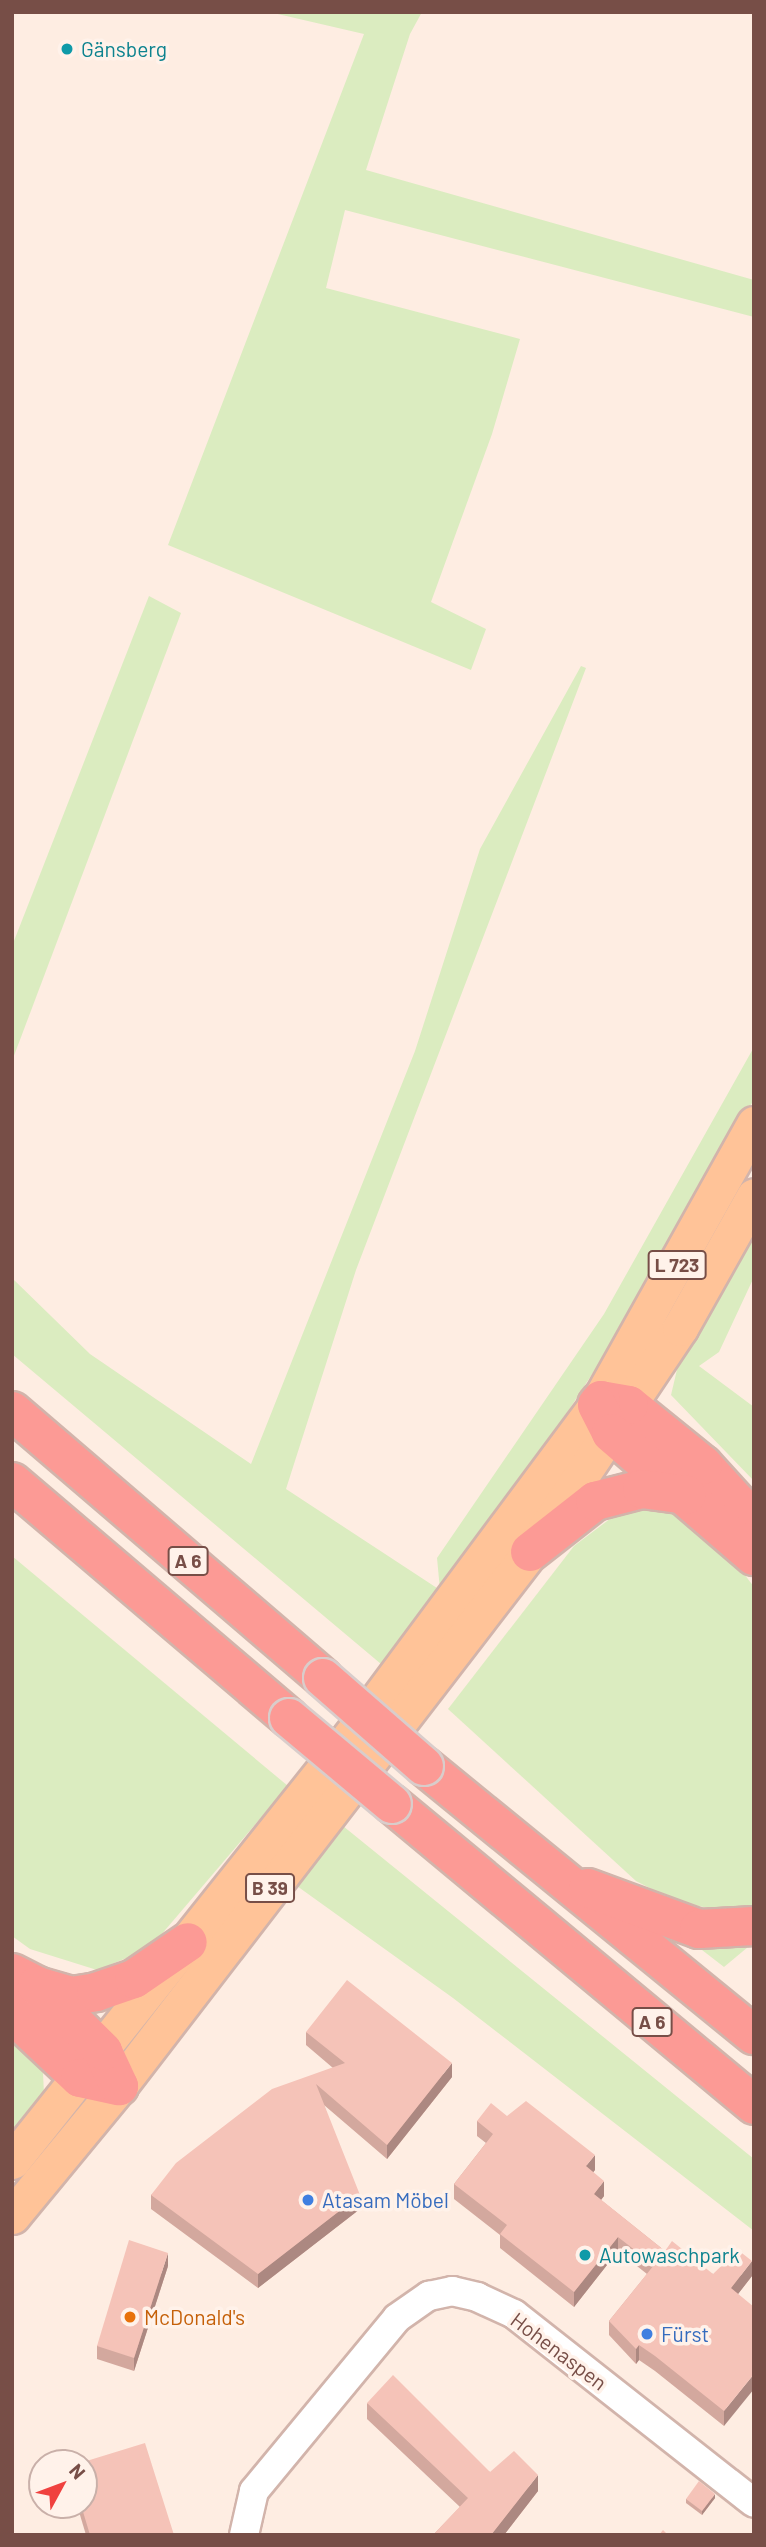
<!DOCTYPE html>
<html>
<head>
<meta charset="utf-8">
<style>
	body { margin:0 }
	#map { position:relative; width:766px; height:2547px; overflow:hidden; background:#feede2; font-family:Barlow,sans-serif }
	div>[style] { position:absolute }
	.green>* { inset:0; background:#dbecc0 }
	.roads { filter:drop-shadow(2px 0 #d2b4ab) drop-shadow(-2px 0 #d2b4ab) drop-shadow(0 2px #d2b4ab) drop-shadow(0 -2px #d2b4ab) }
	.minor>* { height:28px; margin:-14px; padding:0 14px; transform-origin:14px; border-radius:14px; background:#fff }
	.major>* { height:35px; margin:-17.5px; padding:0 17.5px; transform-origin:17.5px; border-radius:17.5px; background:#ffc398 }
	.highway>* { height:38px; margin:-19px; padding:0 19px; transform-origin:19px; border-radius:19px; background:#fc9a95 }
	.bridges { filter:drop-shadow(2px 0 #d9cdcb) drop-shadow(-2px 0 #d9cdcb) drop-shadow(0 2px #d9cdcb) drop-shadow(0 -2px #d9cdcb) }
	.highway-bridge>* { height:38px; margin:-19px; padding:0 19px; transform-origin:19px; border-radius:19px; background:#fc9a95 }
	.wall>* { inset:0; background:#d3a89e }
	.shaded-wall>* { inset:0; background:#ac8881 }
	.building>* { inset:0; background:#f5c3b8 }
	.dots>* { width:19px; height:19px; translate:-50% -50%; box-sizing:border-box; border:4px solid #fff2ea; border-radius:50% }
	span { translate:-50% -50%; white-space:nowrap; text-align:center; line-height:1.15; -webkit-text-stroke:7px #fff2ea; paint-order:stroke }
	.shield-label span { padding:2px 5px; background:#fff2ea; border:2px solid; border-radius:5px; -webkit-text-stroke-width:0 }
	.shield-label { font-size:19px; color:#774e47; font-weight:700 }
	.culture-label { font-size:21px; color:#0d838f }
	.left { translate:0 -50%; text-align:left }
	.shop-label { font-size:21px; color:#366cbe }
	.food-label { font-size:21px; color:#c56008 }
	.street-label { font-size:21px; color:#774e47 }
	.frame { position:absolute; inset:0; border:14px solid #774e47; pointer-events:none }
	.north { position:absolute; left:28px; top:2449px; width:70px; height:70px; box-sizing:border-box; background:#fff2ea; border:2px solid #c9b0a9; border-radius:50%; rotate:49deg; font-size:19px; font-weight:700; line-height:28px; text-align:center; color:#774e47 }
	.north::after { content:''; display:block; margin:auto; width:24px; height:32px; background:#f0413f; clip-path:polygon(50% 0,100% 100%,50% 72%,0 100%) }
</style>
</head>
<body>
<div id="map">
	<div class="green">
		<div style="clip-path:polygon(269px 12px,422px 12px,410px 34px,366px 170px,754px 280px,754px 317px,345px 210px,326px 288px,520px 339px,492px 434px,431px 602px,486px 629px,471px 670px,168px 545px,364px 34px)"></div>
		<div style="clip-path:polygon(149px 596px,181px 613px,12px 1061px,12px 946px)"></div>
		<div style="clip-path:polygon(581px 666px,586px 668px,356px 1270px,286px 1489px,440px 1590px,437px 1558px,604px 1314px,754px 1047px,754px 1099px,688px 1226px,552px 1436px,461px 1567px,381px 1664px,12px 1354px,12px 1278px,90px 1354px,251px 1464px,415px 1051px,480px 849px)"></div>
		<div style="clip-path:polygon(754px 1233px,754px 1277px,719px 1352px,699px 1366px,754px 1407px,754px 1481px,671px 1395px,680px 1357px)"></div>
		<div style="clip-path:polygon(627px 1506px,671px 1510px,729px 1554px,754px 1587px,754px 1907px,730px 1912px,677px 1902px,636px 1881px,448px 1709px,574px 1546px)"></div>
		<div style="clip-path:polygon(12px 1556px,288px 1786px,149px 1949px,97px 1970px,30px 1949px,12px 1936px)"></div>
		<div style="clip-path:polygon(343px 1826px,754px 2159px,754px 2231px,453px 1998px,290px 1881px)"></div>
		<div style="clip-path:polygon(754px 1942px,724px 1967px,693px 1943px)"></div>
		<div style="clip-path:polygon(12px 2032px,32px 2051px,43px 2073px,44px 2094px,12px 2143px)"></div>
	</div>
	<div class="roads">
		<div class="minor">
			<div style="left:244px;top:2535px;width:45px;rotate:-77.2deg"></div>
			<div style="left:254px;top:2491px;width:224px;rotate:-50.4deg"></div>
			<div style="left:397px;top:2318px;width:39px;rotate:-35deg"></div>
			<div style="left:429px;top:2296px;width:24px;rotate:-12deg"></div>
			<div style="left:452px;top:2291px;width:26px;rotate:13deg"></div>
			<div style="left:477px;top:2297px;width:41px;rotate:24.7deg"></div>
			<div style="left:514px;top:2314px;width:305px;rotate:38.2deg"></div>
		</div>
		<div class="major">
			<div style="left:12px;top:2161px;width:542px;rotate:-51.44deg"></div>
			<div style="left:350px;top:1737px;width:414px;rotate:-53.4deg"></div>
			<div style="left:597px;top:1405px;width:322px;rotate:-60.8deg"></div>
			<div style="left:12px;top:2216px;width:168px;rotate:-50.5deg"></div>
			<div style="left:119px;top:2086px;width:674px;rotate:-52.42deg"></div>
			<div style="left:530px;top:1552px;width:270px;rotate:-56.2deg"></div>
			<div style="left:680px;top:1328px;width:151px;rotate:-60.7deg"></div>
		</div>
		<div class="highway">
			<div style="left:12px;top:1411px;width:410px;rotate:40.6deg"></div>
			<div style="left:12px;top:1482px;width:364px;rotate:40.4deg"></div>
			<div style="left:754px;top:1521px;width:76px;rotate:-132.3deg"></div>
			<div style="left:703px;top:1465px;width:95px;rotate:-141deg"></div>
			<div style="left:629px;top:1405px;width:28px;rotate:-170deg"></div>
			<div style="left:601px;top:1400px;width:6px;rotate:129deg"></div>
			<div style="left:597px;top:1405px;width:31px;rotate:63deg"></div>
			<div style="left:611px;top:1433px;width:189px;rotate:40.7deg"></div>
			<div style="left:530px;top:1552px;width:83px;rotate:-38.1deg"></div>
			<div style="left:595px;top:1501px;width:49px;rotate:-14.3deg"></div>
			<div style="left:642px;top:1489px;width:45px;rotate:7.6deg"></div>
			<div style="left:424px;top:1766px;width:426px;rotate:39.2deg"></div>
			<div style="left:392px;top:1804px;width:471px;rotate:39.7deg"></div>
			<div style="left:588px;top:1888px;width:118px;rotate:20.3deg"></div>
			<div style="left:699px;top:1929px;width:55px;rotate:-3.1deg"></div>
			<div style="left:12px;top:1973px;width:28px;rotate:27deg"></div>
			<div style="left:37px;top:1986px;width:36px;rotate:16deg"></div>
			<div style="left:72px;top:1996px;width:24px;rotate:-9deg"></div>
			<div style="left:96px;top:1992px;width:40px;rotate:-18.9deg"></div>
			<div style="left:134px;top:1979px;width:65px;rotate:-34.4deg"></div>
			<div style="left:12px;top:2014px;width:93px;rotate:43.3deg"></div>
			<div style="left:80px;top:2078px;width:40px;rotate:12deg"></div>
			<div style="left:119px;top:2086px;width:38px;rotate:-115deg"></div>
			<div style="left:103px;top:2051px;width:93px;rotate:-135.4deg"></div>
		</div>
	</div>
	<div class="bridges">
		<div class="highway-bridge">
			<div style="left:323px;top:1678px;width:134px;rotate:41.1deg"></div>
			<div style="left:289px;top:1718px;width:134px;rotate:39.9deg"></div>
		</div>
	</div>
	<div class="wall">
		<div style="clip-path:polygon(306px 2032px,452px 2077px,387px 2159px,324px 2105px,360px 2209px,258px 2288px,151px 2209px,151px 2195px,333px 2068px,306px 2045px)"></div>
		<div style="clip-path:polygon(507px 2116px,595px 2170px,593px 2172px,604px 2196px,601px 2200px,665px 2251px,713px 2274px,752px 2276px,738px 2294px,724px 2426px,655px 2371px,639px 2360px,636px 2364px,609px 2335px,609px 2321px,647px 2274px,618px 2251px,574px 2307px,500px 2248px,500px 2235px,454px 2199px,454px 2184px,486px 2143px,477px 2136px,477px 2121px)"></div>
		<div style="clip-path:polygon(168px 2266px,134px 2371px,97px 2359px,97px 2346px)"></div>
		<div style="clip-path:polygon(367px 2403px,490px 2472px,538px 2491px,504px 2535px,433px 2535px,460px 2507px,367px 2419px)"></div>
		<div style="clip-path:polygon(715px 2498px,702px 2515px,686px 2503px,686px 2499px)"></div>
		<div style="clip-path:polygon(77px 2505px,84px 2505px,174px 2535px,86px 2535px)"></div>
	</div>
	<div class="shaded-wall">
		<div style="clip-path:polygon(452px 2063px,452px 2077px,387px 2159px,387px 2145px)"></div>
		<div style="clip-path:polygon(595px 2155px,595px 2170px,586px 2181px,586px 2166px)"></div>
		<div style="clip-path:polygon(604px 2181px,604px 2196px,594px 2209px,594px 2194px)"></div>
		<div style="clip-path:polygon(360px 2195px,360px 2209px,258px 2288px,258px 2274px)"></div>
		<div style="clip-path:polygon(618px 2237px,618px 2251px,574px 2307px,574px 2292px)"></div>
		<div style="clip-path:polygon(168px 2253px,168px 2266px,134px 2371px,134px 2358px)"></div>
		<div style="clip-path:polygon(752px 2261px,752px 2276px,731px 2303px,731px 2288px)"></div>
		<div style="clip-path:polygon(639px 2345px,639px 2360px,636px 2364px,636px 2349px)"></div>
		<div style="clip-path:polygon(754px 2374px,754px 2389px,724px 2426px,724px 2411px)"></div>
		<div style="clip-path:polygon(538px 2475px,538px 2491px,504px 2535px,491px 2535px)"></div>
		<div style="clip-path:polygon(715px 2494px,715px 2498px,702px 2515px,702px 2511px)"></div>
	</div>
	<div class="building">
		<div style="clip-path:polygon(347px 1980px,452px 2063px,387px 2145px,316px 2084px,360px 2195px,258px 2274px,151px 2195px,176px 2163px,272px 2089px,345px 2063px,306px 2032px)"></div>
		<div style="clip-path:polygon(526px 2101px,595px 2155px,586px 2166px,604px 2181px,594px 2194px,665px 2251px,672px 2241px,713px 2274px,738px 2250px,752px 2261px,731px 2288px,754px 2307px,754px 2374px,724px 2411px,655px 2356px,639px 2345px,636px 2349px,609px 2321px,654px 2265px,618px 2237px,574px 2292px,500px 2234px,507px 2225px,454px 2184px,493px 2134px,477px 2121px,491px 2103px,507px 2116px)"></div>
		<div style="clip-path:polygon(129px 2240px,168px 2253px,134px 2358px,97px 2346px)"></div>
		<div style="clip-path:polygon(393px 2375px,490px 2472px,514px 2451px,538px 2475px,491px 2535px,433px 2535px,468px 2498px,367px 2403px)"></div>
		<div style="clip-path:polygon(145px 2443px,174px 2535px,90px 2535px,81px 2505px,84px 2505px,84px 2463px,80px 2463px)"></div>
		<div style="clip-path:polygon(699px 2481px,715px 2494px,702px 2511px,686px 2499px)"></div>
		<div style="clip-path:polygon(663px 2530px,668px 2535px,659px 2535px)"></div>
	</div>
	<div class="dots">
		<div style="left:67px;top:49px;background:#0f9aa8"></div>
		<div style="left:308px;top:2200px;background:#3f7fe0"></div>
		<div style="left:585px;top:2255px;background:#0f9aa8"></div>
		<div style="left:130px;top:2317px;background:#e8710a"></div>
		<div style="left:647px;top:2334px;background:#3f7fe0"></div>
	</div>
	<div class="shield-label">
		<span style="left:677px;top:1265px">L 723</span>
		<span style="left:188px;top:1561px">A 6</span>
		<span style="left:270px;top:1888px">B 39</span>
		<span style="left:652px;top:2022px">A 6</span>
	</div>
	<div class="culture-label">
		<span class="left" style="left:81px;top:49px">Gänsberg</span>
		<span class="left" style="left:599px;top:2255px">Autowaschpark</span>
	</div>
	<div class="shop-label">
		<span class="left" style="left:322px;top:2200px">Atasam Möbel</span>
		<span class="left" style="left:661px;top:2334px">Fürst</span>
	</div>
	<div class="food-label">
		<span class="left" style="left:144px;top:2317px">McDonald's</span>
	</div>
	<div class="street-label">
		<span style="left:559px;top:2351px;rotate:37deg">Hohenaspen</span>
	</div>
	<div class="frame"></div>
	<div class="north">N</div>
</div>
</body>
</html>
